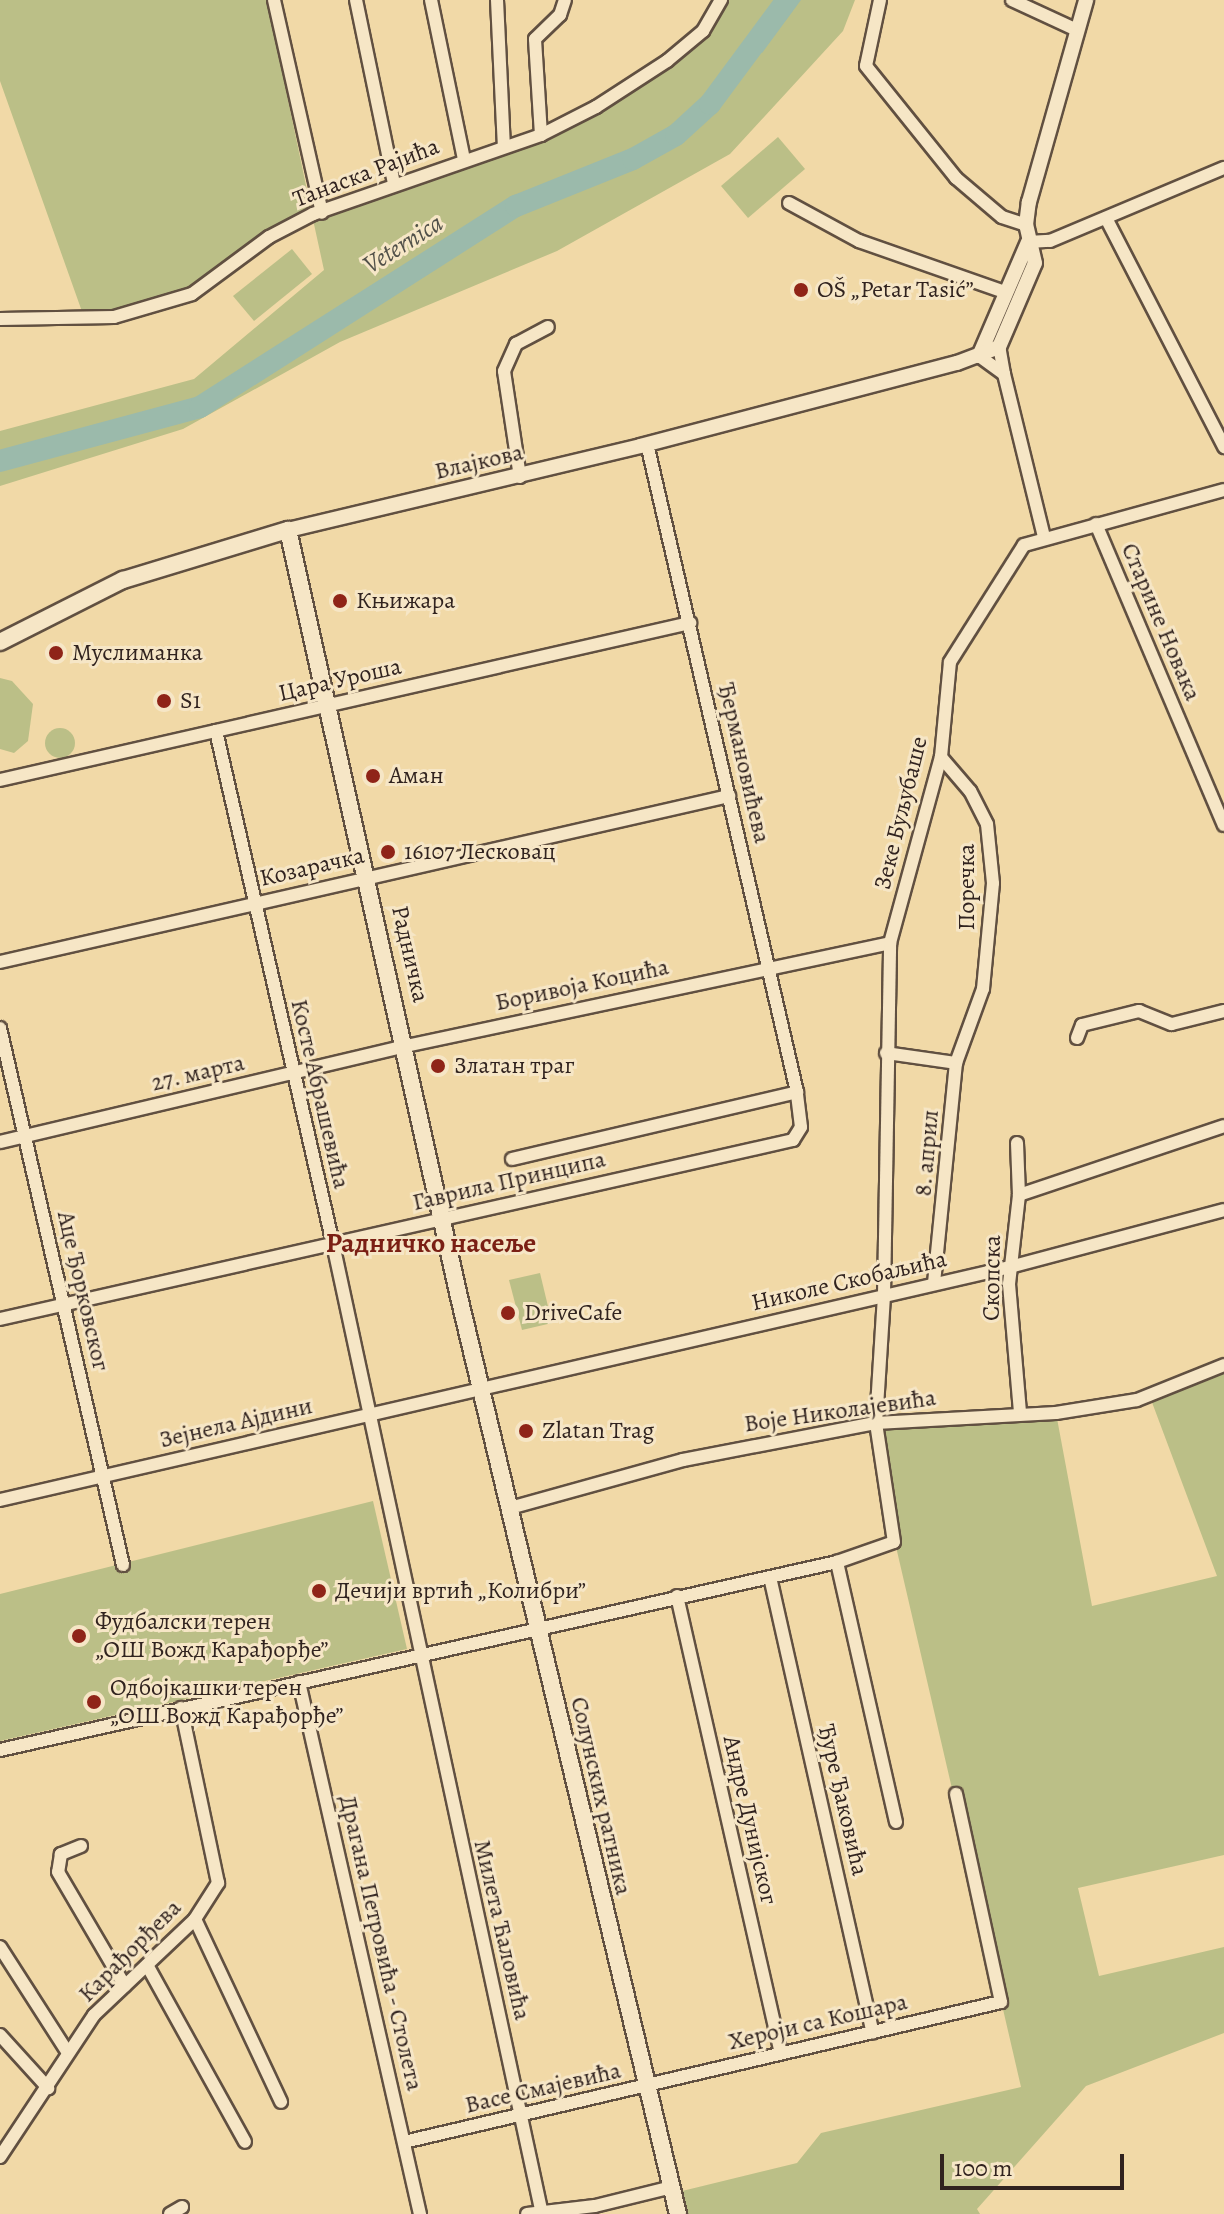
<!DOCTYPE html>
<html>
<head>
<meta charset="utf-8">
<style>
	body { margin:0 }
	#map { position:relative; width:1224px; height:2214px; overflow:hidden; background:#f1d9a7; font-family:Alegreya,serif }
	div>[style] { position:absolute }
	.green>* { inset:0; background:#bbbf87 }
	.round { border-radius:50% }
	.water>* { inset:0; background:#9bbaab }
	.river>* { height:22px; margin:-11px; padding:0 11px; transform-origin:11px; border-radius:11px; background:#9bbaab }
	.roads { filter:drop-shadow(2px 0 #615041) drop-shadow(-2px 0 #615041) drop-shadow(0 2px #615041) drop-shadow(0 -2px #615041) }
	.minor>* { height:12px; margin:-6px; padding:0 6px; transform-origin:6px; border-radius:6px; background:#f6e6c6 }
	.tertiary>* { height:14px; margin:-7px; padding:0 7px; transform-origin:7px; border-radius:7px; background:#f6e6c6 }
	.secondary>* { height:16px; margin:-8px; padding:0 8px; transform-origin:8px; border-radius:8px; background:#f6e6c6 }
	.dots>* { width:22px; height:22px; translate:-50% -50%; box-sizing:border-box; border:4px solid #f6e6c6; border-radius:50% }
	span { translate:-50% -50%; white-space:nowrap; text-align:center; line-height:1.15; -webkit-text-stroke:6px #f6e6c6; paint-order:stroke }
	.street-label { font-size:24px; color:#31231f }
	.poi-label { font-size:24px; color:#31231f }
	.left { translate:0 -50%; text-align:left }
	.water-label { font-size:26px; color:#515049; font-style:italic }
	.quarter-label { font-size:28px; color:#7a1f14; font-weight:700 }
	.scale { position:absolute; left:940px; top:2154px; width:184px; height:36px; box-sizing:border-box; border:4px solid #31231f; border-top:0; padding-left:10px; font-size:24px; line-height:28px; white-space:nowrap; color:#31231f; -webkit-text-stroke:6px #f6e6c6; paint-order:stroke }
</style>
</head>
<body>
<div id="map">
	<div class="green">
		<div style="clip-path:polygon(0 0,267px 0,312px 214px,571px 120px,703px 31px,721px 0,855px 0,843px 31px,730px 154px,557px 251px,340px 342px,183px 429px,0 486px,0 431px,194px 379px,324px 270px,312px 215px,206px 286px,85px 320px,0 81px)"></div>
		<div style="clip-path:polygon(778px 137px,805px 169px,748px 218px,721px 186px)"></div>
		<div style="clip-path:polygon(292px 249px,312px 274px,254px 321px,233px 296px)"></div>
		<div style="clip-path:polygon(0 678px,12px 681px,33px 704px,28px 741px,14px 753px,0 749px)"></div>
		<div class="round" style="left:45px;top:728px;width:30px;height:30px"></div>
		<div style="clip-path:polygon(540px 1273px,552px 1323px,522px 1330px,509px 1280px)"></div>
		<div style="clip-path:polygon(1224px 1365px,1224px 1855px,1078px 1888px,1099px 1976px,1224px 1947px,1224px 2033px,1086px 2086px,977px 2209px,980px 2214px,678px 2214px,674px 2193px,797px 2163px,821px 2133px,1021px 2087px,897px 1551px,876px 1423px,1056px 1413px,1092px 1606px,1217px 1576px,1150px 1397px)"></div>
		<div style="clip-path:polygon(373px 1501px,407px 1649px,0 1741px,0 1594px)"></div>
	</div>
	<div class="water">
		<div style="clip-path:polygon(779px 0,801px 0,762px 53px,749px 41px)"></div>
	</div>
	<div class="river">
		<div style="left:0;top:461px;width:207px;rotate:-15.1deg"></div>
		<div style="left:200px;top:407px;width:375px;rotate:-32.5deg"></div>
		<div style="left:516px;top:206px;width:126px;rotate:-21.9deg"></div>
		<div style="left:633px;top:159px;width:49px;rotate:-29.2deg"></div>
		<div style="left:676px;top:135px;width:46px;rotate:-42.4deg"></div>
		<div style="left:710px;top:104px;width:129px;rotate:-53.5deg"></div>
	</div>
	<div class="roads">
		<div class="minor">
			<div style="left:274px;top:0;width:218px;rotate:77.3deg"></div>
			<div style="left:356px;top:0;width:188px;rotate:78.3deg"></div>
			<div style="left:431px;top:0;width:162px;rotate:78.3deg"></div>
			<div style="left:497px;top:0;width:146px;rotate:87.3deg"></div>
			<div style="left:880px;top:0;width:67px;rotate:102deg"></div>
			<div style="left:866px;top:66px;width:144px;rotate:51.2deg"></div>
			<div style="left:956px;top:178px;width:60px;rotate:40.3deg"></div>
			<div style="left:1002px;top:217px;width:25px;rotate:18deg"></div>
			<div style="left:1012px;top:0;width:72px;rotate:24.8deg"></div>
			<div style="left:541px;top:135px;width:96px;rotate:-93.6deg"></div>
			<div style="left:535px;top:39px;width:35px;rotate:-44deg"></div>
			<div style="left:560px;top:15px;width:16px;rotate:-72deg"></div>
			<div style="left:789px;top:203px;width:80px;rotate:28.5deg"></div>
			<div style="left:859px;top:241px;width:155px;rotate:19.3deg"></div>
			<div style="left:1106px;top:218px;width:258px;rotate:62.7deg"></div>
			<div style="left:1028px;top:242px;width:22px;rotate:-3deg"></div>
			<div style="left:1050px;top:241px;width:189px;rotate:-22.8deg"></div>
			<div style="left:0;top:319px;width:114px;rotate:-1deg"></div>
			<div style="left:114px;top:317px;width:81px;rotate:-16.4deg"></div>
			<div style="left:192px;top:294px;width:96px;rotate:-36.5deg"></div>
			<div style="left:269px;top:237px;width:50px;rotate:-27.6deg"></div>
			<div style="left:313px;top:214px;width:241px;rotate:-19.1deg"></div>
			<div style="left:541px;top:135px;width:62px;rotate:-27deg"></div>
			<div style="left:596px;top:107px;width:85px;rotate:-32.9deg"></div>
			<div style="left:667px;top:61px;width:47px;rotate:-39.8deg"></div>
			<div style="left:703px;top:31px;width:36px;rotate:-60deg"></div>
			<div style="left:979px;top:356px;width:31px;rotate:36deg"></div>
			<div style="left:1004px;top:374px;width:27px;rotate:-100deg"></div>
			<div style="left:1004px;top:374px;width:168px;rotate:76.2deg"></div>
			<div style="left:520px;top:477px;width:107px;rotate:-98.6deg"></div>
			<div style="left:504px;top:371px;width:30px;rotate:-66deg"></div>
			<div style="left:516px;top:344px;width:36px;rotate:-28deg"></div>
			<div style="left:1096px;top:524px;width:327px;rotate:67deg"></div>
			<div style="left:216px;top:731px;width:526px;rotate:77.15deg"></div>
			<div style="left:333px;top:1244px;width:992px;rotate:77.84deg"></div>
			<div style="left:0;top:780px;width:708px;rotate:-12.82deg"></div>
			<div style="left:0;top:962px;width:748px;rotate:-12.83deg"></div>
			<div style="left:0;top:1028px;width:551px;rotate:77.1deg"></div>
			<div style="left:1077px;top:1038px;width:14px;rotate:-69deg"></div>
			<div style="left:1082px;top:1025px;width:59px;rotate:-13.8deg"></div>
			<div style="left:1139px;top:1011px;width:35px;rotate:22deg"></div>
			<div style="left:1172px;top:1024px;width:54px;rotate:-14deg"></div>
			<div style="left:886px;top:1053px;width:71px;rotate:8.1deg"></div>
			<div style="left:0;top:1142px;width:417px;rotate:-13.3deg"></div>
			<div style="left:406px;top:1046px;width:495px;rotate:-12deg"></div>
			<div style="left:1017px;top:1143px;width:52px;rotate:87.8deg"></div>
			<div style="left:1019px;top:1195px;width:90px;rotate:96.4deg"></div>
			<div style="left:1009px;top:1284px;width:129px;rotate:85.1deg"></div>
			<div style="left:512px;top:1159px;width:293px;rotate:-13.2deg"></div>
			<div style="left:797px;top:1092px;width:665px;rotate:-103.03deg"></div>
			<div style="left:1019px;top:1195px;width:216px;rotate:-18.6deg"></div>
			<div style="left:934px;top:1283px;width:221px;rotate:-84.3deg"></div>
			<div style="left:956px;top:1063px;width:79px;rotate:-70deg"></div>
			<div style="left:983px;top:989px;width:106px;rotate:-84.6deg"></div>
			<div style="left:993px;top:883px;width:59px;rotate:-95.8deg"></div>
			<div style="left:987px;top:824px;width:37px;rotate:-117deg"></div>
			<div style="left:970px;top:791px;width:45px;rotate:-130.5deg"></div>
			<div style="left:0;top:1319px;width:813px;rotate:-12.72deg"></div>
			<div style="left:793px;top:1140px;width:15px;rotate:-58deg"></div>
			<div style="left:801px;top:1127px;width:35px;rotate:-97deg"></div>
			<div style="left:0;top:1500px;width:1037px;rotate:-12.99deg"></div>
			<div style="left:1010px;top:1267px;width:221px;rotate:-14.9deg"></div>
			<div style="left:510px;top:1508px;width:180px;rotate:-15.5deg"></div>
			<div style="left:683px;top:1460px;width:197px;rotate:-10.9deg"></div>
			<div style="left:876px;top:1423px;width:180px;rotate:-3.2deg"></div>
			<div style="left:1056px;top:1413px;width:82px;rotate:-9.1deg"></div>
			<div style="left:1137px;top:1400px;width:94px;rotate:-21.9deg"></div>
			<div style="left:770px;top:1577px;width:467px;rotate:77.3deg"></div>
			<div style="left:677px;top:1596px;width:469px;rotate:77.2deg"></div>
			<div style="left:299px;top:1682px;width:546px;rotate:77.19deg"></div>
			<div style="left:0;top:1750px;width:858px;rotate:-12.66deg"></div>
			<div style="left:896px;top:1822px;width:267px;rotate:-102.8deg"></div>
			<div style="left:837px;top:1562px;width:60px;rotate:-19.3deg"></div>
			<div style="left:894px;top:1542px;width:120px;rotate:-98.6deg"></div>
			<div style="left:876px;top:1423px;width:128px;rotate:-86.4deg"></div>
			<div style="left:884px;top:1295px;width:352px;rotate:-89deg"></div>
			<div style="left:890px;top:943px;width:193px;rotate:-74.7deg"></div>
			<div style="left:941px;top:757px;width:95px;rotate:-84.6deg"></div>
			<div style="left:950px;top:662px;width:138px;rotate:-57.7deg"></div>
			<div style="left:1024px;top:545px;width:207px;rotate:-15.4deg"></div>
			<div style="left:81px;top:1846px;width:22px;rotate:158deg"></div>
			<div style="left:61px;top:1854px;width:18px;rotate:99deg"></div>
			<div style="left:58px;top:1872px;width:132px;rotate:59.6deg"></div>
			<div style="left:195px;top:1919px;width:202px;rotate:64.8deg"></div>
			<div style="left:0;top:1947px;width:126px;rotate:57.3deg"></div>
			<div style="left:147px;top:1965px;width:202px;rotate:61deg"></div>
			<div style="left:0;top:2035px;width:72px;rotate:47.8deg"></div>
			<div style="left:404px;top:2142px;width:613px;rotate:-13.2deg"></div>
			<div style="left:1001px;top:2002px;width:213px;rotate:-102.2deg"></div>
			<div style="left:0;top:2157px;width:170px;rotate:-56.5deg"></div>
			<div style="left:94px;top:2015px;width:139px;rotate:-43.5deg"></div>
			<div style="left:195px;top:1919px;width:43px;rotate:-57.4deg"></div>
			<div style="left:218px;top:1883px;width:179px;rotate:-101.9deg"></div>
			<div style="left:170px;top:2214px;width:14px;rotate:-30deg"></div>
			<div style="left:527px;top:2214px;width:68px;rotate:-6.7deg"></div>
			<div style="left:595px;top:2206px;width:79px;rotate:-13.9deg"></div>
		</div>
		<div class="tertiary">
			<div style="left:979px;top:356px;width:124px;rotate:-66.7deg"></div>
			<div style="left:288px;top:530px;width:362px;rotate:-13.4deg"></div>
			<div style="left:640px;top:446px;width:328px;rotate:-14.7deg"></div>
			<div style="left:957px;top:363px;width:45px;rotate:-20.9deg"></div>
			<div style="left:999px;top:347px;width:91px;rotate:-66.8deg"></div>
			<div style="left:1035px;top:263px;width:39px;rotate:-103deg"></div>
			<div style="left:1026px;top:225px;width:23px;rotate:-83deg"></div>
			<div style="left:1029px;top:202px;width:210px;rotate:-74.2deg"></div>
		</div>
		<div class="secondary">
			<div style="left:0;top:642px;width:138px;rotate:-26.8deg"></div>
			<div style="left:123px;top:580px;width:172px;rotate:-16.9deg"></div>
			<div style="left:288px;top:530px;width:786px;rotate:77.43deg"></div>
			<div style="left:459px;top:1297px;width:943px;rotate:76.57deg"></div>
		</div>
	</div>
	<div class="dots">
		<div style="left:801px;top:290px;background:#8f2418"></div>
		<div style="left:340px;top:601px;background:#8f2418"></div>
		<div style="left:56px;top:653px;background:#8f2418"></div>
		<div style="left:164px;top:701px;background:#8f2418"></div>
		<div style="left:373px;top:776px;background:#8f2418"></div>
		<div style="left:388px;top:852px;background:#8f2418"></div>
		<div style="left:438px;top:1066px;background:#8f2418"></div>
		<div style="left:508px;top:1313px;background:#8f2418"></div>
		<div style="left:526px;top:1431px;background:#8f2418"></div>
		<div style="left:319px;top:1591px;background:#8f2418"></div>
		<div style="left:79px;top:1636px;background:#8f2418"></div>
		<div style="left:94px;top:1702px;background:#8f2418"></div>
	</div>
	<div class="street-label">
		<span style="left:366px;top:173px;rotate:-21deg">Танаска Рајића</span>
		<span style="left:479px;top:462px;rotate:-13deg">Влајкова</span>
		<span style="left:1161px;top:622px;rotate:67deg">Старине Новака</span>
		<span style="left:340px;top:680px;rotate:-13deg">Цара Уроша</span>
		<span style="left:744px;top:763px;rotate:77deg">Ђермановићева</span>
		<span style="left:901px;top:813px;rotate:-76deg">Зеке Буљубаше</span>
		<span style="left:312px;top:867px;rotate:-13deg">Козарачка</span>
		<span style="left:967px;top:887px;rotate:-90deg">Поречка</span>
		<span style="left:410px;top:954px;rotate:77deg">Радничка</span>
		<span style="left:582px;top:985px;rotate:-12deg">Боривоја Коцића</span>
		<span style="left:198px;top:1073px;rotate:-13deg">27. марта</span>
		<span style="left:320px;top:1094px;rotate:77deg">Косте Абрашевића</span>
		<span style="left:927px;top:1153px;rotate:-85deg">8. април</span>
		<span style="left:509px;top:1181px;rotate:-13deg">Гаврила Принципа</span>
		<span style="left:992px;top:1278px;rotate:-89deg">Скопска</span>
		<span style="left:849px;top:1281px;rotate:-13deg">Николе Скобаљића</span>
		<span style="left:83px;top:1291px;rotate:77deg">Аце Ђорковског</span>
		<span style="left:840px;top:1411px;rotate:-8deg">Воје Николајевића</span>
		<span style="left:236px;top:1423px;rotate:-13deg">Зејнела Ајдини</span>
		<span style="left:601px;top:1796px;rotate:77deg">Солунских ратника</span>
		<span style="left:843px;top:1800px;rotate:77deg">Ђуре Ђаковића</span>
		<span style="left:750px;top:1820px;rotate:77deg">Андре Дунијског</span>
		<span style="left:502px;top:1930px;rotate:77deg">Милета Ћаловића</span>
		<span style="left:381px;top:1943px;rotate:77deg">Драгана Петровића - Столета</span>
		<span style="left:130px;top:1951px;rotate:-45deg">Карађорђева</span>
		<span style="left:818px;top:2022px;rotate:-13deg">Хероји са Кошара</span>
		<span style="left:543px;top:2088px;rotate:-13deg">Васе Смајевића</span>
	</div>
	<div class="poi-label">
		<span class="left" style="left:817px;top:290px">OŠ „Petar Tasić”</span>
		<span class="left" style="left:356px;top:601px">Књижара</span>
		<span class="left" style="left:72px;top:653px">Муслиманка</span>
		<span class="left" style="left:180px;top:701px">S1</span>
		<span class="left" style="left:389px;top:776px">Аман</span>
		<span class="left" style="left:404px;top:852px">16107 Лесковац</span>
		<span class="left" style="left:454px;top:1066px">Златан траг</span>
		<span class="left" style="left:524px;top:1313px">DriveCafe</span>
		<span class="left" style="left:542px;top:1431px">Zlatan Trag</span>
		<span class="left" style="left:335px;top:1591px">Дечији вртић „Колибри”</span>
		<span class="left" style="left:95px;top:1636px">Фудбалски терен<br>„ОШ Вожд Карађорђе”</span>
		<span class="left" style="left:110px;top:1702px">Одбојкашки терен<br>„ОШ Вожд Карађорђе”</span>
	</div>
	<div class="water-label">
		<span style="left:403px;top:244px;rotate:-32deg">Veternica</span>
	</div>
	<div class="quarter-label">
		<span style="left:431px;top:1243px">Радничко насеље</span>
	</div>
	<div class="scale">100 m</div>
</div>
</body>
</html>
